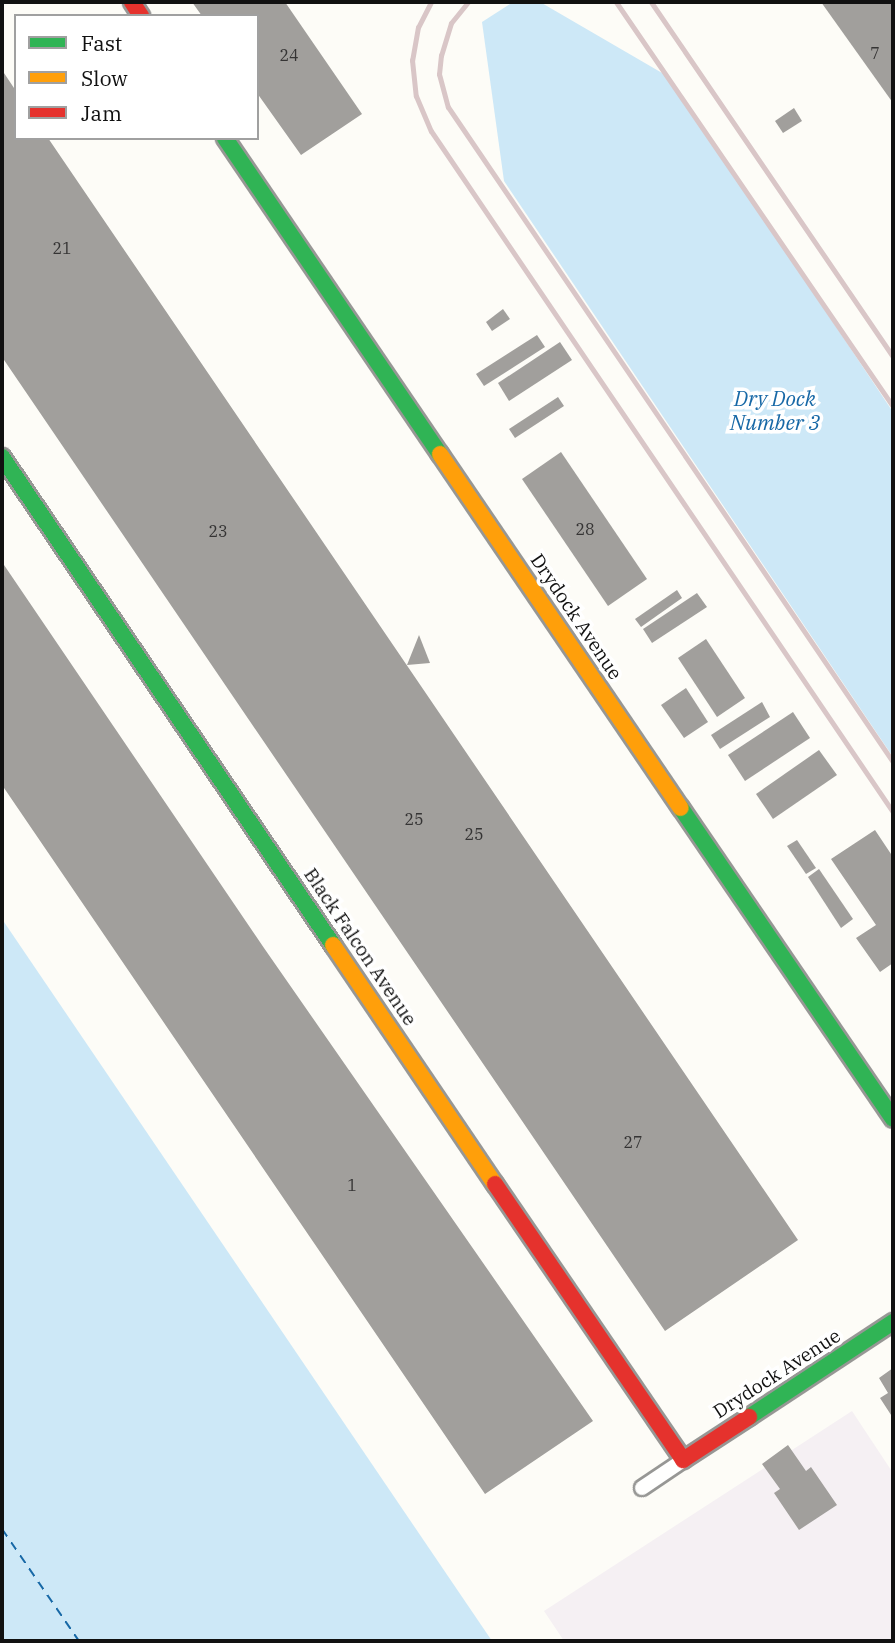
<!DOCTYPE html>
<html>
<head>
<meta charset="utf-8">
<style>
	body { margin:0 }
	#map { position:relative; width:895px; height:1643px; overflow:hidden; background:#fdfcf7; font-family:"IBM Plex Serif",serif }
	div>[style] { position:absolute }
	.industrial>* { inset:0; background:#f5f0f3 }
	.water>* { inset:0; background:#cde8f7 }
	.ferry>* { height:2px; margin-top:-1px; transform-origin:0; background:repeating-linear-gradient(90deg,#1768a6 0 9px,transparent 0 16px) }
	.building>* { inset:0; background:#a19f9c }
	.roads { filter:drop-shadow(2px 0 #979795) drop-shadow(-2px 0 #979795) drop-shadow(0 2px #979795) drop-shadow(0 -2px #979795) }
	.lane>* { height:14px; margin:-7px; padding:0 7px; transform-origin:7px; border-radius:7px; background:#fffffe }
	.fast>* { height:16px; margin:-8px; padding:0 8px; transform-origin:8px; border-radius:8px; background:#30b455 }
	.slow>* { height:16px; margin:-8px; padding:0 8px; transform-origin:8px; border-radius:8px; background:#ff9f0a }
	.jam>* { height:16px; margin:-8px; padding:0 8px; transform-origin:8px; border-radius:8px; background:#e5322d }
	.rail>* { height:5px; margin:-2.5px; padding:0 2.5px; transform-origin:2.5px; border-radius:2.5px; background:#d9c6c7 }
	span { translate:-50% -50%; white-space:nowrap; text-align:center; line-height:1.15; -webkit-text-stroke:7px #fff; paint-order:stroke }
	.number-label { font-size:16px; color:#353434 }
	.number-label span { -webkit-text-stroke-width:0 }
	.street-label { font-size:19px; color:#111 }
	.water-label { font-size:21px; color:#1768a6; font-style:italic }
	.frame { position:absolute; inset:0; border:4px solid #111; pointer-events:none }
	.legend { position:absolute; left:14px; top:14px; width:245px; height:126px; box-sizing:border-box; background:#fff; border:2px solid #a0a0a0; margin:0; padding:9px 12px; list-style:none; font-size:21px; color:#111 }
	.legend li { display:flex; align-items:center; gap:14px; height:35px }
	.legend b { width:35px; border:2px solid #a0a0a0 }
</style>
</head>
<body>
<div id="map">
	<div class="industrial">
		<div style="clip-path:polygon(852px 1411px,893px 1473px,893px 1641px,564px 1641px,544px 1611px)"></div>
	</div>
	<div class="water">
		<div style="clip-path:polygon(513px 2px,540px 2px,669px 77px,893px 412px,893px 757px,504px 181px,482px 22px)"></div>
		<div style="clip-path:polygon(2px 919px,492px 1641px,2px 1641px)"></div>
	</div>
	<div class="ferry">
		<div style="left:2px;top:1529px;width:136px;rotate:55.5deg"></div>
	</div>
	<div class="building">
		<div style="clip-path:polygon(192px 2px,285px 2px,362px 114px,301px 155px,257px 93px,257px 16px,202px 16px)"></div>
		<div style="clip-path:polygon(821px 2px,893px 2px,893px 103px)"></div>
		<div style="clip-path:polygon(2px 70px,16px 91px,16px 138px,48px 138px,798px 1240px,665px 1331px,2px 357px)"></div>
		<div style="clip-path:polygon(794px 108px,802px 121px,783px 133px,775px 121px)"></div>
		<div style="clip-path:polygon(503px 309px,510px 319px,492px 331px,486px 322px)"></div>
		<div style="clip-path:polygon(537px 335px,545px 347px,484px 386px,476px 374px)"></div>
		<div style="clip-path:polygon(560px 342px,572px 360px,509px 401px,498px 383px)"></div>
		<div style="clip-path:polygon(558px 397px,564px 406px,515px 438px,509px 429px)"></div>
		<div style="clip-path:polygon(561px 452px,647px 579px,608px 606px,522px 479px)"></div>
		<div style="clip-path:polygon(2px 562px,264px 948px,593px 1421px,485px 1494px,2px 785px)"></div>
		<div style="clip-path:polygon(677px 590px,682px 598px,641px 627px,635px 619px)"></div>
		<div style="clip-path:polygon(697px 593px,707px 607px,652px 643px,643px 629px)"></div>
		<div style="clip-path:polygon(419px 635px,430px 663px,407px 665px)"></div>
		<div style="clip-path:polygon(706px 639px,745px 698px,717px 717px,678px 658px)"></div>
		<div style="clip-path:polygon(686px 688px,708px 722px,684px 738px,661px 705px)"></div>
		<div style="clip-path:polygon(762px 702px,770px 717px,720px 749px,711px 735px)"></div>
		<div style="clip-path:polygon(793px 712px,810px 738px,745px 781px,728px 755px)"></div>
		<div style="clip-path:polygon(819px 750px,837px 775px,773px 819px,756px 794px)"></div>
		<div style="clip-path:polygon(875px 830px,893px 857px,893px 963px,880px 972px,856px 938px,876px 925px,831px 859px)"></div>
		<div style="clip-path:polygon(797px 840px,816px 868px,806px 874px,787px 846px)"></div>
		<div style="clip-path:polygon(819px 869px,853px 919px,841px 928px,808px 877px)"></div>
		<div style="clip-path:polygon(893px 1368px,893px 1418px,880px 1398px,888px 1393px,879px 1378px)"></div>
		<div style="clip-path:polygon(788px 1445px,806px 1471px,811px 1467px,837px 1505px,799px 1530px,774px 1493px,780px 1489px,762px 1464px)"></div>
	</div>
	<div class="roads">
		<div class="lane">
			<div style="left:642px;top:1488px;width:48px;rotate:-34deg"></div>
		</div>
		<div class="fast">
			<div style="left:225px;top:138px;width:382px;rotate:55.8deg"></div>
			<div style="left:2px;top:457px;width:590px;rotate:55.85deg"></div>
			<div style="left:681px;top:808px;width:376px;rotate:55.7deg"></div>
			<div style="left:749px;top:1417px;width:173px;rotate:-33.4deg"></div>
		</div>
		<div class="slow">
			<div style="left:440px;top:454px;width:428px;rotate:55.8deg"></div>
			<div style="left:333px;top:945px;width:289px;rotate:55.9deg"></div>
		</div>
		<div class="jam">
			<div style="left:132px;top:2px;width:17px;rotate:57deg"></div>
			<div style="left:495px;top:1184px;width:334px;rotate:55.7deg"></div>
			<div style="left:683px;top:1460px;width:79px;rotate:-33.1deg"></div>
		</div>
	</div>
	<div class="rail">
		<div style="left:431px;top:2px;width:28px;rotate:117deg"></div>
		<div style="left:418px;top:27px;width:34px;rotate:100deg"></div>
		<div style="left:412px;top:60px;width:36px;rotate:84deg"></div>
		<div style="left:416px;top:96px;width:38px;rotate:67deg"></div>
		<div style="left:431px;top:131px;width:823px;rotate:55.85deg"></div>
		<div style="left:468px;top:2px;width:27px;rotate:129deg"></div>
		<div style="left:451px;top:23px;width:34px;rotate:107deg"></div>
		<div style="left:441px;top:55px;width:19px;rotate:96deg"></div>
		<div style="left:439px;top:74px;width:34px;rotate:75deg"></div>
		<div style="left:448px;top:107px;width:792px;rotate:55.81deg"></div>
		<div style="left:616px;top:2px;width:491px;rotate:55.6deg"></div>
		<div style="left:651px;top:2px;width:430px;rotate:55.7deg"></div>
	</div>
	<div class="number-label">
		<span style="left:875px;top:53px">7</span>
		<span style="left:289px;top:55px">24</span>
		<span style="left:62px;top:248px">21</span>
		<span style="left:585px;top:529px">28</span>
		<span style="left:218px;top:531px">23</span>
		<span style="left:414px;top:819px">25</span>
		<span style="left:474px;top:834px">25</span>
		<span style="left:633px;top:1142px">27</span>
		<span style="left:352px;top:1185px">1</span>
	</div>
	<div class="street-label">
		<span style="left:576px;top:617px;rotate:56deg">Drydock Avenue</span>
		<span style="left:360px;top:947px;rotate:56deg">Black Falcon Avenue</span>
		<span style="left:777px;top:1374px;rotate:-33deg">Drydock Avenue</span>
	</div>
	<div class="water-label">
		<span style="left:775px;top:410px">Dry Dock<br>Number 3</span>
	</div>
	<div class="frame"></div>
	<ul class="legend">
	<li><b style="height:9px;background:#30b455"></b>Fast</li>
	<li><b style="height:9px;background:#ff9f0a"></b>Slow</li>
	<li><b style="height:9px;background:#e5322d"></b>Jam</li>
	</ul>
</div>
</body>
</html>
